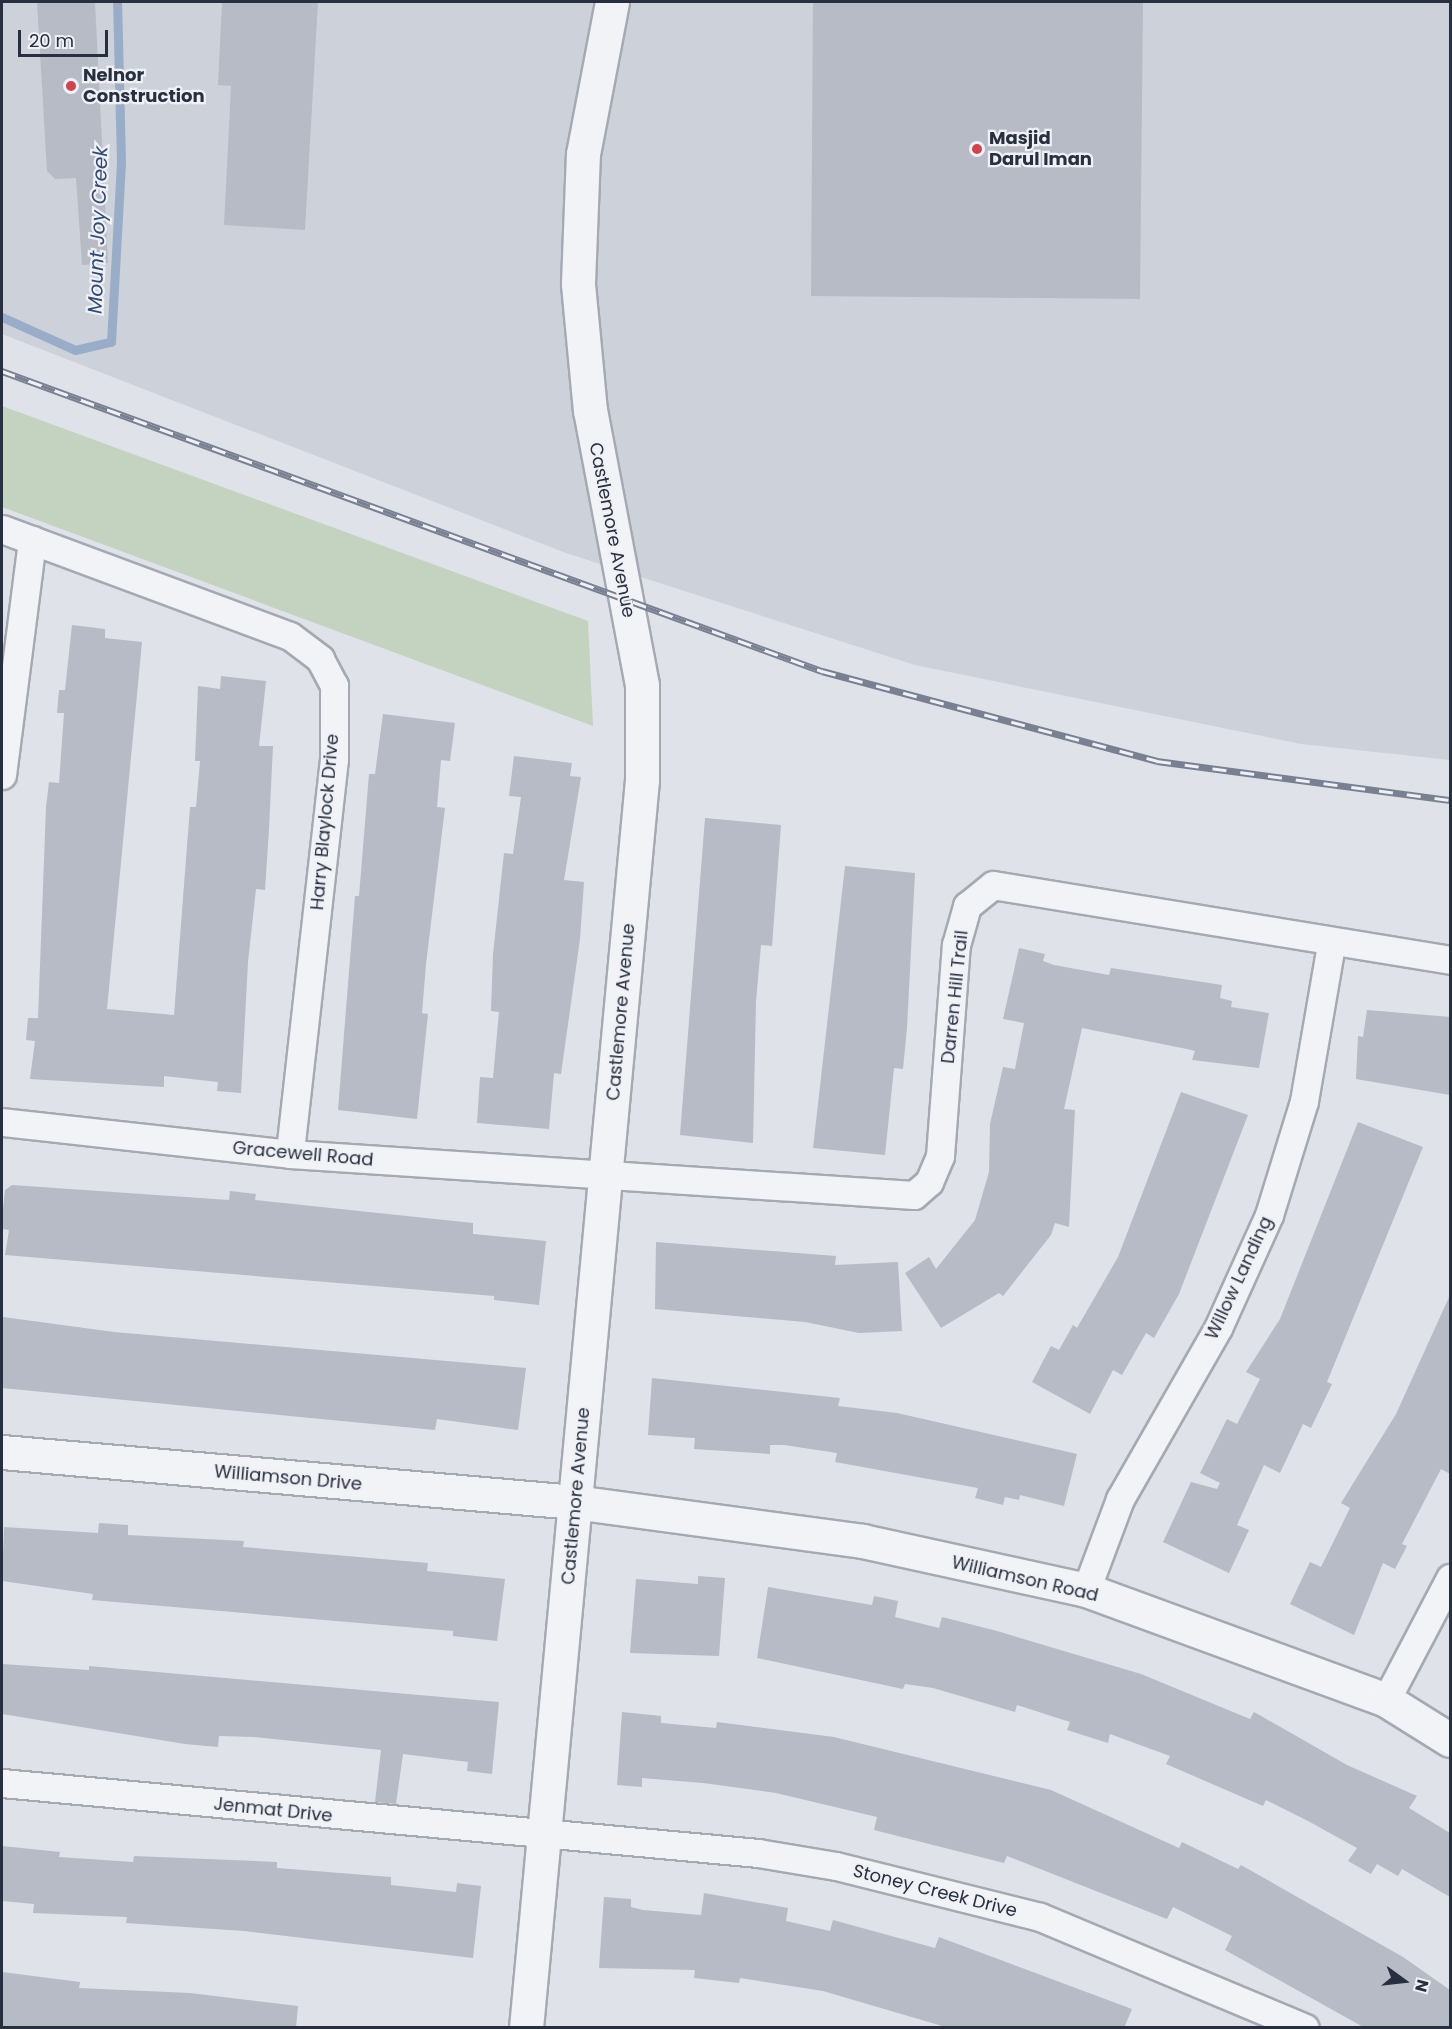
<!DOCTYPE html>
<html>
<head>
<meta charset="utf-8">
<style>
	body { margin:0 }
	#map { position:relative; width:1452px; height:2029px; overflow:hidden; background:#dfe2e8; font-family:Poppins,sans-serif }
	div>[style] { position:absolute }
	.built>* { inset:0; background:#cdd1da }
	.green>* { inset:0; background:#c4d2c0 }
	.stream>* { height:9px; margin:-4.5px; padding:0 4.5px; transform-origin:4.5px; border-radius:4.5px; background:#9aadc8 }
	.building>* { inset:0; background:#b6bbc5 }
	.roads { filter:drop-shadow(2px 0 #a4a9b2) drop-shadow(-2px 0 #a4a9b2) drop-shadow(0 2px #a4a9b2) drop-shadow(0 -2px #a4a9b2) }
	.minor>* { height:27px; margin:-13.5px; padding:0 13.5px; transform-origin:13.5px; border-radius:13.5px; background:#f2f3f7 }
	.tertiary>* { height:33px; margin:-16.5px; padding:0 16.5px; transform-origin:16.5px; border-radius:16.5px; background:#f2f3f7 }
	.rail>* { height:7px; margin-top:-3.5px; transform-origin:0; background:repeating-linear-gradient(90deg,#eff1f6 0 14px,#798092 0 28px); box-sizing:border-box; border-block:2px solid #798092 }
	.dots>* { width:16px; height:16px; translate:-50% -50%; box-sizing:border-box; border:3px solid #eff1f6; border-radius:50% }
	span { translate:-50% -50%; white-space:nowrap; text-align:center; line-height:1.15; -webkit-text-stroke:4.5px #eff1f6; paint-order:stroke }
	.poi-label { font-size:18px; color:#282f3f; font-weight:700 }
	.left { translate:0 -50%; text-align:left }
	.street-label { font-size:18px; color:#282f3f }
	.water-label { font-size:20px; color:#324b73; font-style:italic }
	.frame { position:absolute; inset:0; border:3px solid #282f3f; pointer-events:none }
	.north { position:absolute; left:1374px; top:1951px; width:60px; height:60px; -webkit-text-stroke:4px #eff1f6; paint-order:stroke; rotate:105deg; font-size:16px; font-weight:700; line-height:24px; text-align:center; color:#282f3f }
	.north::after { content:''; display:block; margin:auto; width:21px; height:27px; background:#282f3f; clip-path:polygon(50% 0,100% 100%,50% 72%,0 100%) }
	.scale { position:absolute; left:18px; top:30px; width:90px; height:27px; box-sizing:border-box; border:3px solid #282f3f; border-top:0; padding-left:8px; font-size:18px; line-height:21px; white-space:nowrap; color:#282f3f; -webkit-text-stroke:4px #eff1f6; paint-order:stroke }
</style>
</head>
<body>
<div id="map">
	<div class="built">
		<div style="clip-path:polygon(2px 2px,1450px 2px,1450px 760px,1301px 744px,915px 665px,566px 553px,2px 334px)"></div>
	</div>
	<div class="green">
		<div style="clip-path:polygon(2px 406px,588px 621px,593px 726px,2px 507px)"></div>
	</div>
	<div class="stream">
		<div style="left:2px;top:317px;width:80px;rotate:24.3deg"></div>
		<div style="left:75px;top:350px;width:37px;rotate:-13deg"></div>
		<div style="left:111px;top:342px;width:180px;rotate:-86.8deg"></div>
		<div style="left:121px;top:162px;width:160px;rotate:-91.4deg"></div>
	</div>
	<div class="building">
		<div style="clip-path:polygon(37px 2px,95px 2px,108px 263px,82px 265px,76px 178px,55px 179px,47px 171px)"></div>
		<div style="clip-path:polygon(222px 2px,318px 2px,305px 230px,224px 225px,231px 86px,218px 85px)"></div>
		<div style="clip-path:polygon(813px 2px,1143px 2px,1140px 299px,811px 296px)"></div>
		<div style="clip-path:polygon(72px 625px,105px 629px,105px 638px,142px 642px,107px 1009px,174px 1015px,190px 807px,196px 807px,200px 761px,195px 761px,198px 686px,220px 689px,221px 676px,266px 681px,259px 746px,273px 746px,269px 829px,265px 890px,256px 889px,248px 962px,241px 1093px,217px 1091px,218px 1082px,164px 1076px,164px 1087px,30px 1079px,35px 1041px,26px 1040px,28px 1018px,38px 1018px,46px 807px,49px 782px,59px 783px,64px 713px,57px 713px,59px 690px,65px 690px)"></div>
		<div style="clip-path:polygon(383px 714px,455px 723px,450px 761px,441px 760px,437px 807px,445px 808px,426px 964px,422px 1013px,428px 1014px,417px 1119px,338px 1110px,355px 896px,359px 896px,369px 774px,375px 774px)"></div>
		<div style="clip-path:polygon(514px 756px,572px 763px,570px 776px,581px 777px,564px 880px,584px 882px,580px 939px,561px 1074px,554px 1073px,549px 1129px,477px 1123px,480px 1077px,493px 1078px,499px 1012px,491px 1011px,493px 954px,504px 853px,513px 854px,521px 797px,509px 796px)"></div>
		<div style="clip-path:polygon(705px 818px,781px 825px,772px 946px,761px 945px,756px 1001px,753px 1143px,680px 1135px)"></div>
		<div style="clip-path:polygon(845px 866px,915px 873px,907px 1028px,903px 1069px,894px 1068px,885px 1155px,813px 1148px)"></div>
		<div style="clip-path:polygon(1019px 948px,1045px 954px,1043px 961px,1054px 965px,1109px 975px,1111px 968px,1222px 985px,1220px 998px,1232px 1001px,1231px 1007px,1269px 1013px,1259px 1068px,1192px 1060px,1195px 1051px,1187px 1049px,1082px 1028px,1064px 1109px,1075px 1110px,1069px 1227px,1055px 1223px,1051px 1235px,1003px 1296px,999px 1293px,941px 1328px,905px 1273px,929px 1257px,936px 1269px,975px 1220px,989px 1172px,990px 1124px,1003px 1067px,1015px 1069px,1024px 1023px,1003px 1019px)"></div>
		<div style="clip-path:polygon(1367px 1010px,1450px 1017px,1450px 1095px,1356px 1079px,1358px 1036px,1363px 1037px)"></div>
		<div style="clip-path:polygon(1181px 1092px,1248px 1115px,1179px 1294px,1154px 1338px,1146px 1333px,1122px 1375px,1113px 1370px,1090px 1414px,1032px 1382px,1051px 1346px,1059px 1350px,1073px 1325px,1077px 1328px,1118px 1257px)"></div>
		<div style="clip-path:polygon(1358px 1122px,1423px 1147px,1327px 1382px,1332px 1384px,1311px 1428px,1303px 1424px,1280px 1473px,1264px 1465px,1237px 1525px,1249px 1530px,1229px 1573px,1163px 1542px,1191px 1482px,1217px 1489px,1220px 1483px,1200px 1473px,1227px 1419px,1237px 1424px,1260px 1379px,1246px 1372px,1280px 1319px)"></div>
		<div style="clip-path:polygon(12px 1185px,229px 1200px,230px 1191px,256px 1194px,255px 1200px,473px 1223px,473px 1234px,546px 1241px,539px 1305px,494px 1300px,494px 1296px,5px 1255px,9px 1230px,2px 1229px,2px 1219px,5px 1190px)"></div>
		<div style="clip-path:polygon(656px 1242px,836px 1256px,835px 1265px,898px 1262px,902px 1331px,859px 1333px,805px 1322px,655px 1309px)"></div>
		<div style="clip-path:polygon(1450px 1295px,1450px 1474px,1441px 1469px,1402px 1544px,1407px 1546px,1395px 1569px,1383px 1563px,1354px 1635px,1290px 1604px,1310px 1562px,1321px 1567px,1350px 1508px,1341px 1503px,1396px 1414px)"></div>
		<div style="clip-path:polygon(3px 1317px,114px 1332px,526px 1368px,518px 1430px,437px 1419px,435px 1430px,2px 1388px)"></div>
		<div style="clip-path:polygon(652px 1378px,840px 1398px,838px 1406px,897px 1413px,1077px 1454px,1064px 1506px,1020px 1495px,1019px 1500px,1005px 1497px,1003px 1505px,975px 1498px,978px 1488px,835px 1462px,837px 1453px,784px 1445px,770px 1445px,770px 1454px,694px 1449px,695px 1438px,648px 1435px)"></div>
		<div style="clip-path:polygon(99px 1523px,128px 1525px,128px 1535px,244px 1541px,243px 1547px,428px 1563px,427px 1571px,505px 1579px,497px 1641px,453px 1636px,453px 1631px,92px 1600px,93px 1594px,2px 1581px,4px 1527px,98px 1533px)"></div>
		<div style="clip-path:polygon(698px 1576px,725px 1578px,719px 1656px,630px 1653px,636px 1579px,698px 1584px)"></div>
		<div style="clip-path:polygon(768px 1587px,872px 1605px,874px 1596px,898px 1601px,895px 1617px,939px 1628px,942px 1617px,997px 1631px,1141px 1674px,1250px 1719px,1254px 1712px,1347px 1765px,1417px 1796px,1409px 1808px,1450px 1833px,1450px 1897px,1402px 1869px,1398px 1876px,1377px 1864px,1371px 1874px,1348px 1861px,1357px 1848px,1308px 1821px,1266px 1800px,1263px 1806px,1166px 1764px,1170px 1756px,1110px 1734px,1108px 1743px,1067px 1730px,1070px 1722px,1017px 1705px,1015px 1712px,933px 1688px,905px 1684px,903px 1689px,757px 1658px)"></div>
		<div style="clip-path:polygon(2px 1664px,89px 1670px,89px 1666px,499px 1702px,492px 1774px,467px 1771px,468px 1762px,403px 1754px,396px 1804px,375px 1802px,381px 1750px,254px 1737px,219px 1736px,218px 1747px,185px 1744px,2px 1714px)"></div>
		<div style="clip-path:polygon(622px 1712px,661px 1716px,661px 1723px,716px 1728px,717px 1722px,834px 1737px,1051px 1790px,1179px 1848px,1182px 1842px,1238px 1869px,1241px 1865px,1403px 1957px,1450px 1990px,1450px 2028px,1365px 2028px,1225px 1950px,1232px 1936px,1173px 1907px,1167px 1919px,1007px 1856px,1004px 1863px,874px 1830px,877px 1817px,776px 1793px,703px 1783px,642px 1778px,642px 1787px,617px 1785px)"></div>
		<div style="clip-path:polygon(2px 1846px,60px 1852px,59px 1857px,133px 1862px,134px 1856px,277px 1862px,277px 1868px,391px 1877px,391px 1885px,456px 1892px,457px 1883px,481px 1886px,473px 1958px,244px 1931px,126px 1923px,127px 1917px,33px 1913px,34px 1904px,2px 1901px)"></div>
		<div style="clip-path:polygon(704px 1893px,788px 1908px,786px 1921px,830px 1931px,833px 1920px,935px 1948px,939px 1937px,1132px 2009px,1124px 2028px,949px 2028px,823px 1991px,740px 1978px,739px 1983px,694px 1978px,695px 1970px,599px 1968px,604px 1897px,631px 1899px,631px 1907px,643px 1910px,701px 1915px)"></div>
		<div style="clip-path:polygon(2px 1972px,80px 1982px,79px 1988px,190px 1993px,298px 2006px,296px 2028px,2px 2028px)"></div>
	</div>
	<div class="roads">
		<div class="minor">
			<div style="left:2px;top:529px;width:307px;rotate:20.4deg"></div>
			<div style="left:290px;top:636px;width:38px;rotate:37deg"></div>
			<div style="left:320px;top:659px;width:30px;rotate:62deg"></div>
			<div style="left:334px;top:685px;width:74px;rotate:90deg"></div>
			<div style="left:334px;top:759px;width:397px;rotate:96.4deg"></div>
			<div style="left:2px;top:775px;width:237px;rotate:-82.7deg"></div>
			<div style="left:2px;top:1122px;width:290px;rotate:6.3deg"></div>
			<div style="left:290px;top:1154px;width:625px;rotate:3.76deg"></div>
			<div style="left:914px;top:1195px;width:20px;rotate:-41deg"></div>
			<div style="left:929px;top:1182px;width:28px;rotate:-67deg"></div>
			<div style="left:940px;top:1156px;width:212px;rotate:-85.7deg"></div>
			<div style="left:956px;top:945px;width:41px;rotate:-74.2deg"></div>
			<div style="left:967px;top:906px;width:33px;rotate:-39deg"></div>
			<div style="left:993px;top:885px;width:463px;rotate:9.3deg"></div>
			<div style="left:1086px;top:1590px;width:97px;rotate:-69.5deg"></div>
			<div style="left:1120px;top:1499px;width:197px;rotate:-60.2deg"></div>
			<div style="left:1218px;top:1328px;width:124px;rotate:-65.7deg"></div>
			<div style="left:1269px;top:1215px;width:119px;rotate:-72.9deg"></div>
			<div style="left:1304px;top:1101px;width:159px;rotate:-80.2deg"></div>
			<div style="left:1386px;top:1700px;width:138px;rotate:-62.3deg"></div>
			<div style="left:2px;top:1783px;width:759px;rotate:5.29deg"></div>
			<div style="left:758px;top:1853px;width:79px;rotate:9.5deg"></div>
			<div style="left:836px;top:1866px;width:210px;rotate:14deg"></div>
			<div style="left:1040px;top:1917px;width:287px;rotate:22.7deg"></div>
		</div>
		<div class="tertiary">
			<div style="left:2px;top:1452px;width:575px;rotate:4.99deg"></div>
			<div style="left:575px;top:1502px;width:290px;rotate:7.7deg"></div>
			<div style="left:862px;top:1541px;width:229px;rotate:12.3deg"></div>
			<div style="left:1086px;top:1590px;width:320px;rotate:20.1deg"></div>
			<div style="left:1386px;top:1700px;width:75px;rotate:32deg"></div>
			<div style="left:526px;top:2028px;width:1254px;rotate:-84.69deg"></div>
			<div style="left:642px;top:779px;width:94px;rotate:-90deg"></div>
			<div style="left:642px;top:685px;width:279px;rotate:-100.7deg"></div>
			<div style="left:590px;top:411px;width:129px;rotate:-95.4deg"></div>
			<div style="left:578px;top:283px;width:129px;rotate:-87.8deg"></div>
			<div style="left:583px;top:154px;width:155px;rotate:-79.2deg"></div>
		</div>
	</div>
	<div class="rail">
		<div style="left:2px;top:371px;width:873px;rotate:20.1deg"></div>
		<div style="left:822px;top:671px;width:347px;rotate:15deg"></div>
		<div style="left:1157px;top:761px;width:296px;rotate:7.6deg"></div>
	</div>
	<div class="dots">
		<div style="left:71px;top:86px;background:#ce444f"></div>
		<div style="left:977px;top:149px;background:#ce444f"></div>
	</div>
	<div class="poi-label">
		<span class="left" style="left:83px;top:86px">Nelnor<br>Construction</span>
		<span class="left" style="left:989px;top:149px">Masjid<br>Darul Iman</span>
	</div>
	<div class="street-label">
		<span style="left:612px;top:530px;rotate:79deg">Castlemore Avenue</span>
		<span style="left:325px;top:822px;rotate:-85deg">Harry Blaylock Drive</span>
		<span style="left:955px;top:997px;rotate:-84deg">Darren Hill Trail</span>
		<span style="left:621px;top:1012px;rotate:-85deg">Castlemore Avenue</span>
		<span style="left:303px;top:1154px;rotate:5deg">Gracewell Road</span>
		<span style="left:1239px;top:1278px;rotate:-65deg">Willow Landing</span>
		<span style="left:288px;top:1478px;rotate:5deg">Williamson Drive</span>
		<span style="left:576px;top:1496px;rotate:-85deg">Castlemore Avenue</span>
		<span style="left:1025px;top:1579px;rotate:13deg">Williamson Road</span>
		<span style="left:273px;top:1810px;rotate:6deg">Jenmat Drive</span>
		<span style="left:935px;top:1891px;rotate:14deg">Stoney Creek Drive</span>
	</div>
	<div class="water-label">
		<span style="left:98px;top:230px;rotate:-88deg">Mount Joy Creek</span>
	</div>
	<div class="frame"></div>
	<div class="north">N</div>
	<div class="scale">20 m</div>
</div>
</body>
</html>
